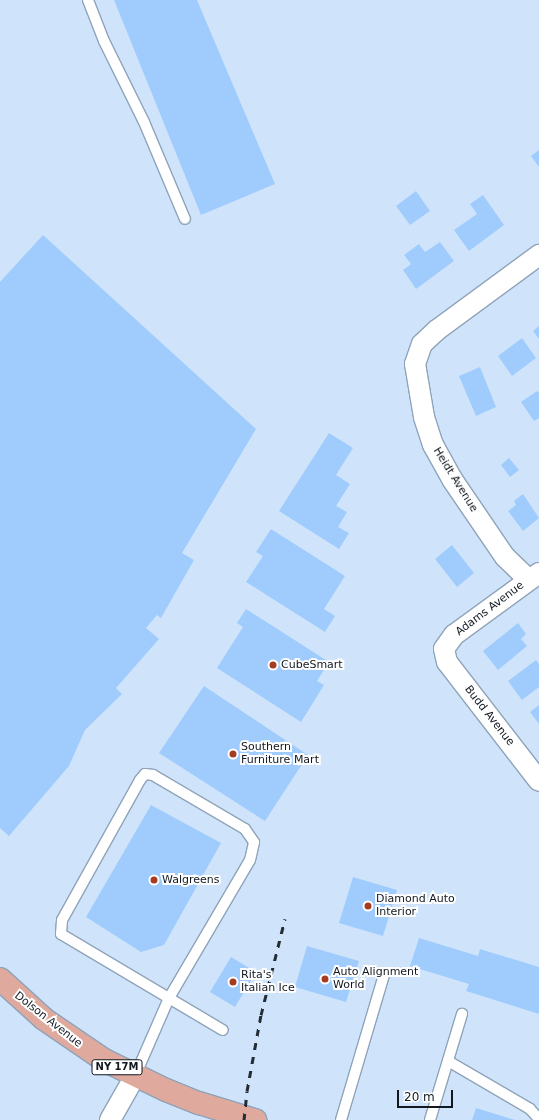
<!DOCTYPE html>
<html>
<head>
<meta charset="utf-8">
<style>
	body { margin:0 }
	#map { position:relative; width:539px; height:1120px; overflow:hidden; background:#cfe4fb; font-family:"DejaVu Sans",sans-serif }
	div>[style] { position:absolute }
	.building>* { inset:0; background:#a0ccfd }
	.roads { filter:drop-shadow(1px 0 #8fa3b9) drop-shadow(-1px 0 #8fa3b9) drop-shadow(0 1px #8fa3b9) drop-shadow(0 -1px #8fa3b9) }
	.lane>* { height:10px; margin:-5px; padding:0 5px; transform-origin:5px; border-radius:5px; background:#fff }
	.street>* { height:20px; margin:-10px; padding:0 10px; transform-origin:10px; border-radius:10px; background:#fff }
	.primary>* { height:22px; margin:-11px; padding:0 11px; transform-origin:11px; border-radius:11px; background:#dfaa9d }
	.rail>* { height:3px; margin-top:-1.5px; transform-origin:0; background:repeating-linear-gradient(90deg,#242c36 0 7px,transparent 0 14px) }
	.dots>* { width:11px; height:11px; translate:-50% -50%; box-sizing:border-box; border:2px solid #fff; border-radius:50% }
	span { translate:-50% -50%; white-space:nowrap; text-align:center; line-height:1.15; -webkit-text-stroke:4px #fff; paint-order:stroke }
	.shield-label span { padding:1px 3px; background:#fff; border:1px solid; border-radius:3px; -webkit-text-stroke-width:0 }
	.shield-label { font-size:10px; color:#111820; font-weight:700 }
	.street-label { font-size:11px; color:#111820 }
	.poi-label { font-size:11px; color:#111820 }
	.left { translate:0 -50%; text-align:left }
	.scale { position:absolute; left:397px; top:1090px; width:56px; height:18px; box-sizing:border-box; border:2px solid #111820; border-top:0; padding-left:5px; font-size:12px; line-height:14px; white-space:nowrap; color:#111820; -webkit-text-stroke:3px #fff; paint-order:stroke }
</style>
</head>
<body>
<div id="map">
	<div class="building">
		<div style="clip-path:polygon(114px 0,197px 0,275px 184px,201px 215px)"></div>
		<div style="clip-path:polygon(539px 150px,539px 167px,531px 156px)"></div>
		<div style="clip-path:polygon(416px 191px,430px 211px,410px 225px,396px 206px)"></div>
		<div style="clip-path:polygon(483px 195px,504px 225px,469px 251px,454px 230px,477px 214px,470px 204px)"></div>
		<div style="clip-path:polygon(43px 235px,256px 429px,182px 553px,194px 560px,161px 618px,157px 615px,146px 628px,159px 639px,116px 688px,122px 694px,85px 730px,69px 766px,9px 836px,0 828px,0 282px)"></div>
		<div style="clip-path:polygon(440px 242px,454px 261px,416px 289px,403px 270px,411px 264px,404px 255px,419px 244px,425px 252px)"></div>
		<div style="clip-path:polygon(539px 326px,539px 339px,533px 331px)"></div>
		<div style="clip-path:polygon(522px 338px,536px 358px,512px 376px,498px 356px)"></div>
		<div style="clip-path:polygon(480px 367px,496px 407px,476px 416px,459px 376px)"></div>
		<div style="clip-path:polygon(537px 391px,539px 393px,539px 418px,534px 421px,521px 402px)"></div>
		<div style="clip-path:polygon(329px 433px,353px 448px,336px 475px,350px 484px,336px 506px,347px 512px,338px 527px,349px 533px,339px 549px,279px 511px)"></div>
		<div style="clip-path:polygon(509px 458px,519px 470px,510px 477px,501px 465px)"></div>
		<div style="clip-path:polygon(523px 494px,539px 518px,523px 531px,508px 511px,516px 505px,514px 501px)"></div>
		<div style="clip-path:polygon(271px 529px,345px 576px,324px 609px,335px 616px,325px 632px,246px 582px,263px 556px,256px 552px)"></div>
		<div style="clip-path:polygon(452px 545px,474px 573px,457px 587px,435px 559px)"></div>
		<div style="clip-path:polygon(246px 609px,329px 662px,317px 681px,324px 685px,301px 722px,217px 668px,243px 627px,237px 623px)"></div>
		<div style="clip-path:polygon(518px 623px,526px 634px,521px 639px,527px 646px,498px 670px,483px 651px)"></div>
		<div style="clip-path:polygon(536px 660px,539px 664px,539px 687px,522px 700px,508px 681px)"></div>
		<div style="clip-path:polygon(204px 686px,308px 755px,265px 821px,159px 753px)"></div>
		<div style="clip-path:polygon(539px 705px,539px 724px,530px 712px)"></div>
		<div style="clip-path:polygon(151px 805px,221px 843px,164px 945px,141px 952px,86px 917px)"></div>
		<div style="clip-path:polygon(353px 877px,397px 890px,383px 936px,339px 923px)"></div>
		<div style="clip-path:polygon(419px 938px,478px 956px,480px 949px,539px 967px,539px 1014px,466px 991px,469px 984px,410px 966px)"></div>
		<div style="clip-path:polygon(307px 946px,359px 961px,346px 1002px,295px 987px)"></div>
		<div style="clip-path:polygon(231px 957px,256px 972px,235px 1007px,210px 992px)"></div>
		<div style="clip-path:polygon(476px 1108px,515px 1120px,472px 1120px)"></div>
	</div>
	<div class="roads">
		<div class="lane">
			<div style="left:88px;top:0;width:44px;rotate:68.7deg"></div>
			<div style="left:104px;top:41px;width:90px;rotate:63.7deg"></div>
			<div style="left:144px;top:122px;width:105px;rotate:67.1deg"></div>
			<div style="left:448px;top:1061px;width:95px;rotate:30.3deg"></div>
			<div style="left:530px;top:1109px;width:13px;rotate:48deg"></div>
			<div style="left:135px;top:1076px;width:85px;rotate:-66.4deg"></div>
			<div style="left:169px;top:998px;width:160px;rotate:-59.6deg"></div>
			<div style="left:250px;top:860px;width:18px;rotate:-77deg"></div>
			<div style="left:254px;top:842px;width:16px;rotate:-125deg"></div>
			<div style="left:245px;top:829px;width:107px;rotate:-149.6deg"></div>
			<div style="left:153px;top:775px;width:8px;rotate:-173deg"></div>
			<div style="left:145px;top:774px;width:8px;rotate:130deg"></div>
			<div style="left:140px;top:780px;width:160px;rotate:119.1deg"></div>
			<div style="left:62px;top:920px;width:14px;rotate:94deg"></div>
			<div style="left:61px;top:934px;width:188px;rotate:30.7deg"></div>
			<div style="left:341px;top:1120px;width:151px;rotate:-73.5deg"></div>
			<div style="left:430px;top:1120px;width:111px;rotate:-73.2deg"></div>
		</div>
		<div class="street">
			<div style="left:539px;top:573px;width:105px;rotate:143.9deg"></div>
			<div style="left:454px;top:635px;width:17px;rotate:126deg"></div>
			<div style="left:444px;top:649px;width:13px;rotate:77deg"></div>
			<div style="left:447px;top:662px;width:150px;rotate:52.3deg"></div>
			<div style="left:529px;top:580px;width:33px;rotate:-136deg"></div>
			<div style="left:505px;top:557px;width:94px;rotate:-124.2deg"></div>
			<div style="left:452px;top:479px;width:39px;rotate:-119deg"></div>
			<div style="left:433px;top:445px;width:29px;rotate:-108deg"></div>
			<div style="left:424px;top:417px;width:54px;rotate:-99.6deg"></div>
			<div style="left:415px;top:364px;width:21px;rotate:-71deg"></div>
			<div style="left:422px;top:344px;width:21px;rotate:-43deg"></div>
			<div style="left:437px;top:330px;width:127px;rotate:-36.3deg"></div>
			<div style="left:110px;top:1120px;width:51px;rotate:-60.4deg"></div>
		</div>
		<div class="primary">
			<div style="left:0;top:979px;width:59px;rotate:42.3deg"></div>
			<div style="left:44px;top:1019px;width:73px;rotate:34.3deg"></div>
			<div style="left:104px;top:1060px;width:69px;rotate:25.8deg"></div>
			<div style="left:166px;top:1090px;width:35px;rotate:22deg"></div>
			<div style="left:199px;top:1103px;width:59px;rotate:16.9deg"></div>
		</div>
	</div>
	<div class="rail">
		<div style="left:244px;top:1120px;width:29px;rotate:-84deg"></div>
		<div style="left:247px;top:1091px;width:77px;rotate:-79.6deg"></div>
		<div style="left:261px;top:1015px;width:99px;rotate:-76deg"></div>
	</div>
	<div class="dots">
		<div style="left:273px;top:665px;background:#a53c22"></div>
		<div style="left:233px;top:754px;background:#a53c22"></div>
		<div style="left:154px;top:880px;background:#a53c22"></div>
		<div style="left:368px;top:906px;background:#a53c22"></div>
		<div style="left:325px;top:979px;background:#a53c22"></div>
		<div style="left:233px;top:982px;background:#a53c22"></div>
	</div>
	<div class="shield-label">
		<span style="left:117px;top:1067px">NY 17M</span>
	</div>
	<div class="street-label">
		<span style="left:455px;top:480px;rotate:58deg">Heidt Avenue</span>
		<span style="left:490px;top:609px;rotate:-37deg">Adams Avenue</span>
		<span style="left:489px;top:716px;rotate:52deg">Budd Avenue</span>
		<span style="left:48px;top:1020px;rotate:38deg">Dolson Avenue</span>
	</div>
	<div class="poi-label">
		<span class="left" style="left:281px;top:665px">CubeSmart</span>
		<span class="left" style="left:241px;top:754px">Southern<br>Furniture Mart</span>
		<span class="left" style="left:162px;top:880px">Walgreens</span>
		<span class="left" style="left:376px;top:906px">Diamond Auto<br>Interior</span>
		<span class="left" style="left:333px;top:979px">Auto Alignment<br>World</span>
		<span class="left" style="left:241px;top:982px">Rita's<br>Italian Ice</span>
	</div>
	<div class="scale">20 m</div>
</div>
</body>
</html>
